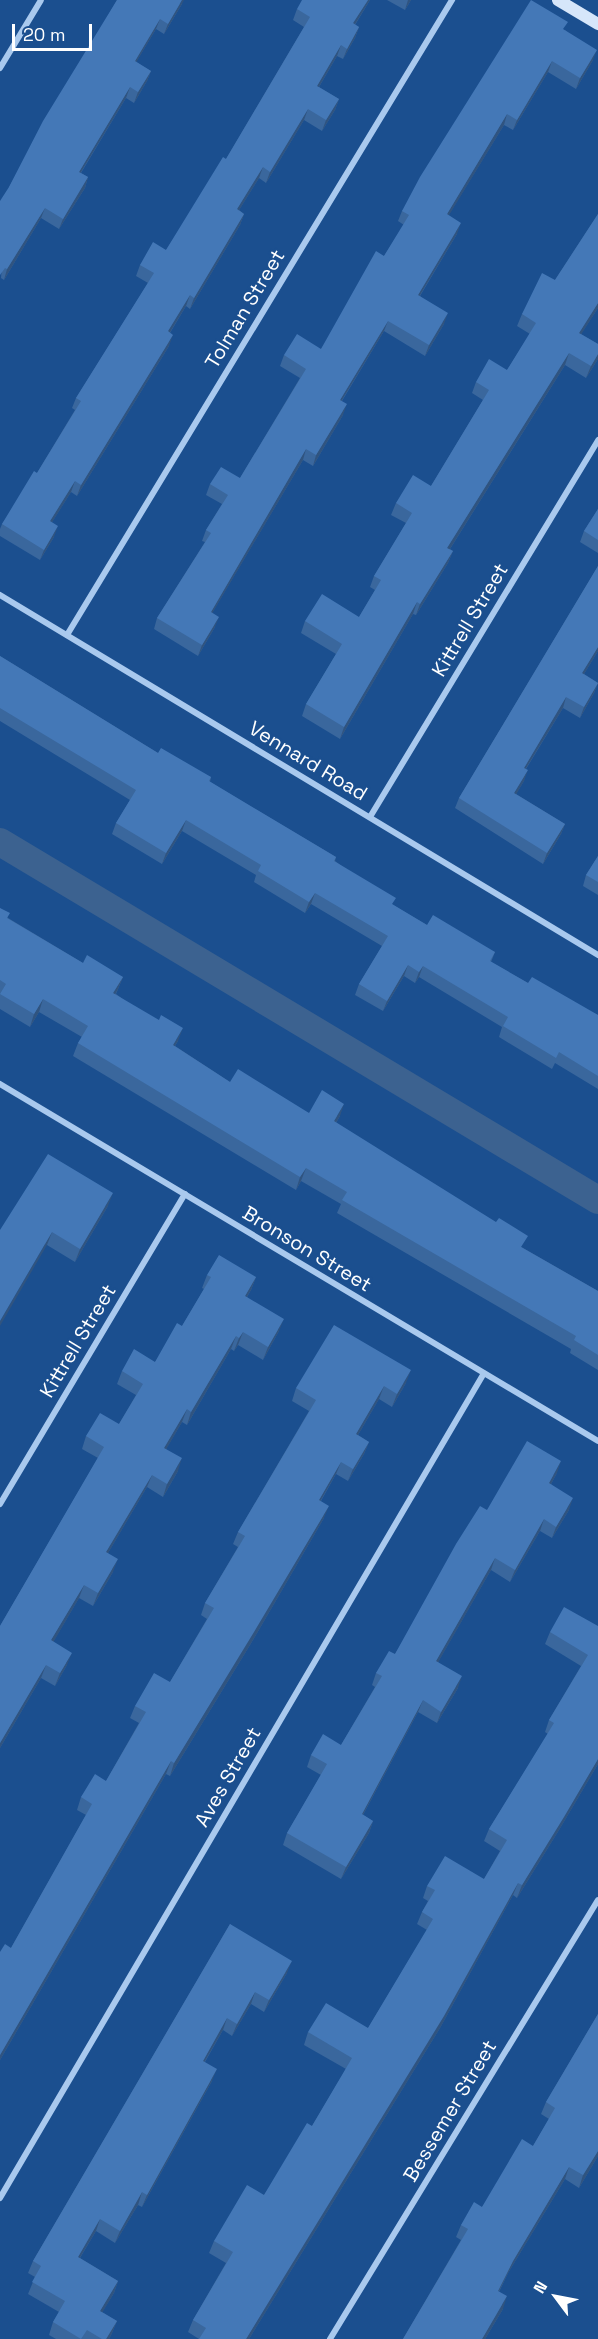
<!DOCTYPE html>
<html>
<head>
<meta charset="utf-8">
<style>
	body { margin:0 }
	#map { position:relative; width:598px; height:2339px; overflow:hidden; background:#1b4f8f; font-family:"Space Grotesk",sans-serif }
	div>[style] { position:absolute }
	.canal>* { height:28px; margin:-14px; padding:0 14px; transform-origin:14px; border-radius:14px; background:#3c6290 }
	.street>* { height:6px; margin:-3px; padding:0 3px; transform-origin:3px; border-radius:3px; background:#a9c9ee }
	.secondary>* { height:12px; margin:-6px; padding:0 6px; transform-origin:6px; border-radius:6px; background:#d6e6fa }
	.wall>* { inset:0; background:#3a679d }
	.shaded-wall>* { inset:0; background:#305480 }
	.building>* { inset:0; background:#4478b7 }
	span { translate:-50% -50%; white-space:nowrap; text-align:center; line-height:1.15; -webkit-text-stroke:4.5px #1b4f8f; paint-order:stroke }
	.street-label { font-size:20px; color:#fff }
	.north { position:absolute; left:526px; top:2267px; width:60px; height:60px; -webkit-text-stroke:4px #1b4f8f; paint-order:stroke; rotate:302deg; font-size:16px; font-weight:700; line-height:24px; text-align:center; color:#fff }
	.north::after { content:''; display:block; margin:auto; width:21px; height:27px; background:#fff; clip-path:polygon(50% 0,100% 100%,50% 72%,0 100%) }
	.scale { position:absolute; left:12px; top:24px; width:80px; height:27px; box-sizing:border-box; border:3px solid #fff; border-top:0; padding-left:8px; font-size:18px; line-height:21px; white-space:nowrap; color:#fff; -webkit-text-stroke:4px #1b4f8f; paint-order:stroke }
</style>
</head>
<body>
<div id="map">
	<div class="canal">
		<div style="left:0;top:842px;width:697px;rotate:30.91deg"></div>
	</div>
	<div class="street">
		<div style="left:0;top:68px;width:79px;rotate:-58.9deg"></div>
		<div style="left:0;top:595px;width:698px;rotate:31.05deg"></div>
		<div style="left:67px;top:635px;width:743px;rotate:-58.77deg"></div>
		<div style="left:370px;top:817px;width:441px;rotate:-58.8deg"></div>
		<div style="left:0;top:1084px;width:696px;rotate:30.84deg"></div>
		<div style="left:0;top:1504px;width:361px;rotate:-59.2deg"></div>
		<div style="left:0;top:2198px;width:956px;rotate:-59.6deg"></div>
		<div style="left:330px;top:2339px;width:514px;rotate:-58.6deg"></div>
	</div>
	<div class="secondary">
		<div style="left:558px;top:0;width:47px;rotate:31deg"></div>
	</div>
	<div class="wall">
		<div style="clip-path:polygon(117px 0,182px 4px,164px 34px,156px 29px,136px 62px,151px 71px,147px 81px,134px 103px,126px 98px,81px 173px,88px 177px,85px 188px,59px 229px,41px 218px,4px 280px,1px 278px,9px 187px)"></div>
		<div style="clip-path:polygon(370px 0,355px 25px,359px 27px,355px 38px,343px 59px,337px 56px,319px 87px,339px 99px,335px 110px,322px 131px,304px 120px,266px 183px,259px 178px,239px 210px,244px 214px,240px 225px,190px 309px,186px 306px,170px 333px,169px 346px,77px 496px,71px 492px,52px 522px,54px 537px,40px 560px,0 536px,0 529px,2px 524px,37px 473px,75px 410px,72px 408px,76px 398px,148px 283px,136px 276px,140px 265px,166px 250px,226px 159px,304px 27px,293px 20px,297px 9px)"></div>
		<div style="clip-path:polygon(387px 0,411px 0,405px 10px)"></div>
		<div style="clip-path:polygon(565px 30px,593px 60px,576px 89px,548px 72px,513px 130px,504px 125px,448px 216px,457px 234px,420px 296px,444px 324px,425px 356px,384px 331px,342px 401px,343px 415px,313px 466px,303px 460px,212px 613px,215px 627px,198px 656px,154px 629px,157px 618px,205px 542px,202px 541px,206px 530px,222px 504px,206px 495px,210px 484px,240px 478px,300px 378px,280px 366px,284px 355px,321px 349px,384px 256px,404px 225px,398px 221px,402px 211px)"></div>
		<div style="clip-path:polygon(598px 214px,598px 308px,581px 334px,598px 344px,598px 359px,586px 378px,565px 365px,450px 549px,453px 551px,448px 563px,416px 615px,413px 614px,340px 739px,302px 716px,306px 704px,336px 654px,301px 633px,305px 621px,359px 617px,375px 590px,370px 587px,374px 576px,406px 523px,391px 515px,396px 503px,431px 486px,483px 400px,472px 393px,476px 382px,507px 370px,530px 334px,517px 326px,522px 314px,555px 280px)"></div>
		<div style="clip-path:polygon(598px 509px,598px 553px,580px 542px,584px 531px)"></div>
		<div style="clip-path:polygon(598px 566px,598px 651px,584px 674px,598px 683px,594px 693px,580px 718px,563px 708px,526px 769px,524px 781px,516px 794px,565px 824px,561px 834px,543px 864px,455px 808px,459px 798px)"></div>
		<div style="clip-path:polygon(0 656px,158px 753px,211px 777px,210px 782px,336px 857px,335px 861px,393px 905px,427px 925px,495px 952px,491px 962px,528px 983px,598px 1015px,598px 1089px,555px 1063px,552px 1069px,499px 1037px,502px 1027px,419px 977px,415px 983px,404px 976px,383px 1011px,355px 995px,359px 984px,382px 946px,311px 904px,305px 913px,254px 882px,256px 875px,182px 831px,162px 864px,112px 834px,116px 823px,130px 800px,0 721px)"></div>
		<div style="clip-path:polygon(598px 856px,598px 895px,583px 886px,586px 875px)"></div>
		<div style="clip-path:polygon(0 908px,8px 918px,83px 963px,123px 977px,116px 994px,178px 1041px,175px 1046px,230px 1082px,309px 1113px,340px 1116px,336px 1123px,523px 1248px,598px 1291px,598px 1370px,570px 1353px,571px 1349px,337px 1213px,341px 1204px,301px 1181px,296px 1190px,73px 1056px,78px 1043px,82px 1037px,39px 1012px,30px 1027px,0 1009px)"></div>
		<div style="clip-path:polygon(108px 1206px,75px 1262px,47px 1245px,0 1230px)"></div>
		<div style="clip-path:polygon(207px 1275px,256px 1277px,251px 1290px,247px 1297px,279px 1331px,263px 1360px,238px 1345px,234px 1351px,231px 1349px,187px 1425px,182px 1422px,166px 1449px,178px 1471px,163px 1497px,147px 1487px,108px 1553px,113px 1572px,93px 1606px,79px 1598px,53px 1642px,67px 1665px,55px 1686px,41px 1678px,0 1748px,0 1626px,98px 1458px,82px 1449px,86px 1436px,119px 1424px,136px 1395px,117px 1384px,122px 1371px,155px 1362px,182px 1326px,204px 1289px,202px 1288px)"></div>
		<div style="clip-path:polygon(406px 1383px,392px 1407px,379px 1399px,358px 1435px,369px 1442px,364px 1454px,348px 1481px,336px 1474px,321px 1501px,324px 1518px,250px 1645px,170px 1776px,166px 1774px,0 2060px,0 1952px,11px 1948px,86px 1815px,77px 1810px,81px 1797px,106px 1781px,139px 1723px,130px 1718px,135px 1706px,170px 1682px,207px 1619px,201px 1615px,205px 1603px,238px 1547px,233px 1544px,238px 1532px,309px 1411px,292px 1401px,296px 1388px)"></div>
		<div style="clip-path:polygon(557px 1473px,551px 1484px,569px 1510px,552px 1538px,540px 1531px,510px 1582px,491px 1570px,438px 1662px,458px 1688px,437px 1723px,418px 1712px,363px 1815px,373px 1821px,369px 1833px,341px 1879px,283px 1845px,287px 1833px,321px 1775px,307px 1767px,311px 1755px,341px 1745px,375px 1687px,372px 1685px,376px 1673px,395px 1654px,487px 1510px)"></div>
		<div style="clip-path:polygon(598px 1626px,598px 1764px,559px 1830px,517px 1898px,513px 1895px,440px 2028px,249px 2339px,199px 2339px,188px 2332px,193px 2320px,226px 2263px,209px 2253px,214px 2241px,264px 2195px,312px 2126px,346px 2069px,304px 2045px,308px 2032px,368px 2028px,427px 1930px,417px 1924px,422px 1912px,428px 1901px,423px 1898px,427px 1886px,484px 1879px,500px 1851px,484px 1841px,489px 1829px,548px 1734px,545px 1732px,549px 1720px,581px 1666px,545px 1644px,550px 1632px)"></div>
		<div style="clip-path:polygon(230px 1924px,287px 1973px,264px 2012px,251px 2004px,232px 2036px,223px 2030px,205px 2062px,212px 2081px,142px 2207px,138px 2205px,115px 2243px,96px 2231px,80px 2258px,118px 2281px,114px 2293px,102px 2312px,117px 2321px,112px 2333px,109px 2339px,56px 2339px,49px 2335px,53px 2322px,59px 2312px,28px 2294px,35px 2277px,28px 2273px,33px 2261px)"></div>
		<div style="clip-path:polygon(598px 2014px,598px 2156px,579px 2188px,565px 2179px,508px 2273px,499px 2292px,503px 2309px,485px 2339px,403px 2339px,461px 2240px,456px 2237px,461px 2225px,482px 2207px,533px 2146px,549px 2119px,541px 2114px,546px 2102px)"></div>
	</div>
	<div class="shaded-wall">
		<div style="clip-path:polygon(182px 0,184px 0,182px 4px,164px 34px,168px 24px)"></div>
		<div style="clip-path:polygon(368px 0,370px 0,349px 34px,353px 23px)"></div>
		<div style="clip-path:polygon(408px 0,411px 0,405px 10px)"></div>
		<div style="clip-path:polygon(160px 19px,156px 29px,131px 71px,135px 61px)"></div>
		<div style="clip-path:polygon(359px 27px,355px 38px,343px 59px,347px 49px)"></div>
		<div style="clip-path:polygon(341px 45px,337px 56px,313px 97px,317px 86px)"></div>
		<div style="clip-path:polygon(597px 50px,593px 60px,576px 89px,580px 78px)"></div>
		<div style="clip-path:polygon(552px 61px,548px 72px,513px 130px,517px 120px)"></div>
		<div style="clip-path:polygon(151px 71px,147px 81px,134px 103px,138px 92px)"></div>
		<div style="clip-path:polygon(130px 87px,126px 98px,75px 182px,79px 172px)"></div>
		<div style="clip-path:polygon(339px 99px,335px 110px,322px 131px,326px 120px)"></div>
		<div style="clip-path:polygon(308px 109px,304px 120px,266px 183px,270px 172px)"></div>
		<div style="clip-path:polygon(507px 114px,504px 125px,443px 225px,447px 214px)"></div>
		<div style="clip-path:polygon(263px 167px,259px 178px,233px 220px,237px 209px)"></div>
		<div style="clip-path:polygon(88px 177px,85px 188px,59px 229px,63px 219px)"></div>
		<div style="clip-path:polygon(45px 208px,41px 218px,4px 280px,7px 269px)"></div>
		<div style="clip-path:polygon(244px 214px,240px 225px,190px 309px,194px 298px)"></div>
		<div style="clip-path:polygon(461px 223px,457px 234px,414px 305px,418px 295px)"></div>
		<div style="clip-path:polygon(190px 295px,186px 306px,164px 342px,168px 331px)"></div>
		<div style="clip-path:polygon(598px 303px,598px 308px,575px 344px,579px 333px)"></div>
		<div style="clip-path:polygon(448px 313px,444px 324px,425px 356px,429px 345px)"></div>
		<div style="clip-path:polygon(388px 321px,384px 331px,336px 410px,340px 400px)"></div>
		<div style="clip-path:polygon(173px 335px,169px 346px,77px 496px,81px 485px)"></div>
		<div style="clip-path:polygon(569px 353px,565px 365px,443px 560px,447px 548px)"></div>
		<div style="clip-path:polygon(598px 354px,598px 359px,586px 378px,591px 366px)"></div>
		<div style="clip-path:polygon(347px 404px,343px 415px,313px 466px,316px 455px)"></div>
		<div style="clip-path:polygon(306px 449px,303px 460px,207px 622px,211px 612px)"></div>
		<div style="clip-path:polygon(75px 481px,71px 492px,46px 532px,50px 521px)"></div>
		<div style="clip-path:polygon(58px 526px,54px 537px,40px 560px,44px 550px)"></div>
		<div style="clip-path:polygon(453px 551px,448px 563px,416px 615px,420px 604px)"></div>
		<div style="clip-path:polygon(417px 602px,413px 614px,340px 739px,344px 727px)"></div>
		<div style="clip-path:polygon(219px 617px,215px 627px,198px 656px,202px 645px)"></div>
		<div style="clip-path:polygon(598px 647px,598px 651px,578px 684px,582px 673px)"></div>
		<div style="clip-path:polygon(598px 683px,594px 693px,580px 718px,584px 707px)"></div>
		<div style="clip-path:polygon(566px 697px,563px 708px,520px 778px,524px 768px)"></div>
		<div style="clip-path:polygon(528px 770px,524px 781px,511px 803px,514px 793px)"></div>
		<div style="clip-path:polygon(186px 820px,182px 831px,162px 864px,166px 853px)"></div>
		<div style="clip-path:polygon(565px 824px,561px 834px,543px 864px,547px 853px)"></div>
		<div style="clip-path:polygon(315px 893px,311px 904px,305px 913px,309px 902px)"></div>
		<div style="clip-path:polygon(408px 965px,404px 976px,383px 1011px,387px 1001px)"></div>
		<div style="clip-path:polygon(423px 966px,419px 977px,415px 983px,419px 972px)"></div>
		<div style="clip-path:polygon(123px 977px,118px 989px,109px 1006px,113px 993px)"></div>
		<div style="clip-path:polygon(43px 999px,39px 1012px,30px 1027px,34px 1014px)"></div>
		<div style="clip-path:polygon(183px 1028px,178px 1041px,168px 1057px,173px 1045px)"></div>
		<div style="clip-path:polygon(344px 1104px,340px 1116px,329px 1134px,334px 1121px)"></div>
		<div style="clip-path:polygon(306px 1168px,301px 1181px,296px 1190px,300px 1177px)"></div>
		<div style="clip-path:polygon(113px 1193px,108px 1206px,75px 1262px,80px 1249px)"></div>
		<div style="clip-path:polygon(52px 1232px,47px 1245px,0 1326px,0 1321px)"></div>
		<div style="clip-path:polygon(256px 1277px,251px 1290px,240px 1308px,245px 1296px)"></div>
		<div style="clip-path:polygon(284px 1319px,279px 1331px,263px 1360px,268px 1347px)"></div>
		<div style="clip-path:polygon(243px 1332px,238px 1345px,234px 1351px,239px 1338px)"></div>
		<div style="clip-path:polygon(236px 1336px,231px 1349px,187px 1425px,191px 1412px)"></div>
		<div style="clip-path:polygon(411px 1370px,406px 1383px,392px 1407px,397px 1394px)"></div>
		<div style="clip-path:polygon(384px 1386px,379px 1399px,351px 1447px,356px 1434px)"></div>
		<div style="clip-path:polygon(187px 1409px,182px 1422px,160px 1460px,164px 1448px)"></div>
		<div style="clip-path:polygon(369px 1442px,364px 1454px,348px 1481px,353px 1469px)"></div>
		<div style="clip-path:polygon(182px 1458px,178px 1471px,163px 1497px,167px 1484px)"></div>
		<div style="clip-path:polygon(561px 1461px,557px 1473px,545px 1495px,549px 1483px)"></div>
		<div style="clip-path:polygon(341px 1462px,336px 1474px,314px 1512px,319px 1500px)"></div>
		<div style="clip-path:polygon(152px 1475px,147px 1487px,101px 1565px,106px 1552px)"></div>
		<div style="clip-path:polygon(573px 1498px,569px 1510px,552px 1538px,556px 1527px)"></div>
		<div style="clip-path:polygon(329px 1506px,324px 1518px,250px 1645px,170px 1776px,174px 1763px)"></div>
		<div style="clip-path:polygon(544px 1519px,540px 1531px,510px 1582px,515px 1570px)"></div>
		<div style="clip-path:polygon(495px 1558px,491px 1570px,432px 1673px,436px 1661px)"></div>
		<div style="clip-path:polygon(118px 1559px,113px 1572px,93px 1606px,98px 1593px)"></div>
		<div style="clip-path:polygon(84px 1585px,79px 1598px,47px 1653px,51px 1640px)"></div>
		<div style="clip-path:polygon(72px 1653px,67px 1665px,55px 1686px,60px 1673px)"></div>
		<div style="clip-path:polygon(46px 1665px,41px 1678px,0 1748px,0 1743px)"></div>
		<div style="clip-path:polygon(462px 1676px,458px 1688px,437px 1723px,441px 1712px)"></div>
		<div style="clip-path:polygon(423px 1700px,418px 1712px,357px 1826px,362px 1814px)"></div>
		<div style="clip-path:polygon(598px 1759px,598px 1764px,559px 1830px,517px 1898px,522px 1885px)"></div>
		<div style="clip-path:polygon(171px 1761px,166px 1774px,0 2060px,0 2055px)"></div>
		<div style="clip-path:polygon(373px 1821px,369px 1833px,341px 1879px,346px 1867px)"></div>
		<div style="clip-path:polygon(518px 1883px,513px 1895px,440px 2028px,249px 2339px,246px 2339px)"></div>
		<div style="clip-path:polygon(292px 1961px,287px 1973px,264px 2012px,269px 2000px)"></div>
		<div style="clip-path:polygon(255px 1992px,251px 2004px,232px 2036px,237px 2024px)"></div>
		<div style="clip-path:polygon(227px 2018px,223px 2030px,198px 2073px,203px 2061px)"></div>
		<div style="clip-path:polygon(217px 2069px,212px 2081px,142px 2207px,147px 2195px)"></div>
		<div style="clip-path:polygon(598px 2151px,598px 2156px,579px 2188px,583px 2175px)"></div>
		<div style="clip-path:polygon(569px 2167px,565px 2179px,508px 2273px,493px 2303px,498px 2291px,513px 2261px)"></div>
		<div style="clip-path:polygon(142px 2192px,138px 2205px,115px 2243px,120px 2231px)"></div>
		<div style="clip-path:polygon(100px 2219px,96px 2231px,73px 2269px,78px 2257px)"></div>
		<div style="clip-path:polygon(118px 2281px,114px 2293px,96px 2323px,100px 2311px)"></div>
		<div style="clip-path:polygon(507px 2296px,503px 2309px,485px 2339px,482px 2339px)"></div>
		<div style="clip-path:polygon(117px 2321px,112px 2333px,109px 2339px,106px 2339px)"></div>
	</div>
	<div class="building">
		<div style="clip-path:polygon(117px 0,182px 0,168px 24px,160px 19px,135px 61px,151px 71px,138px 92px,130px 87px,79px 172px,88px 177px,63px 219px,45px 208px,7px 269px,5px 268px,0 275px,0 201px,9px 187px,43px 121px)"></div>
		<div style="clip-path:polygon(302px 0,368px 0,353px 23px,359px 27px,347px 49px,341px 45px,317px 86px,339px 99px,326px 120px,308px 109px,270px 172px,263px 167px,237px 209px,244px 214px,194px 298px,190px 295px,168px 331px,173px 335px,81px 485px,75px 481px,50px 521px,58px 526px,44px 550px,2px 524px,34px 471px,37px 473px,81px 401px,76px 398px,154px 273px,140px 265px,153px 242px,166px 250px,223px 157px,226px 159px,310px 17px,297px 9px)"></div>
		<div style="clip-path:polygon(531px 0,568px 22px,563px 29px,597px 50px,580px 78px,552px 61px,517px 120px,507px 114px,447px 214px,461px 223px,418px 295px,448px 313px,429px 345px,388px 321px,340px 400px,347px 404px,316px 455px,306px 449px,211px 612px,219px 617px,202px 645px,157px 618px,211px 533px,206px 530px,228px 495px,210px 484px,221px 467px,240px 478px,306px 369px,284px 355px,297px 334px,321px 349px,376px 251px,384px 256px,409px 215px,402px 211px,420px 177px)"></div>
		<div style="clip-path:polygon(598px 214px,598px 303px,579px 333px,598px 344px,598px 354px,591px 366px,569px 353px,447px 548px,453px 551px,420px 604px,417px 602px,344px 727px,306px 704px,342px 644px,305px 621px,322px 594px,359px 617px,381px 580px,374px 576px,412px 513px,396px 503px,413px 475px,431px 486px,489px 390px,476px 382px,489px 359px,507px 370px,531px 331px,536px 323px,522px 314px,542px 273px,555px 280px)"></div>
		<div style="clip-path:polygon(598px 509px,598px 540px,584px 531px)"></div>
		<div style="clip-path:polygon(598px 566px,598px 647px,582px 673px,598px 683px,584px 707px,566px 697px,524px 768px,528px 770px,514px 793px,565px 824px,547px 853px,459px 798px)"></div>
		<div style="clip-path:polygon(0 656px,158px 753px,161px 748px,211px 777px,209px 781px,336px 857px,334px 861px,396px 898px,392px 904px,427px 925px,433px 915px,495px 952px,490px 961px,528px 983px,532px 977px,598px 1015px,598px 1076px,559px 1052px,556px 1058px,503px 1026px,508px 1017px,423px 966px,419px 972px,408px 965px,387px 1001px,359px 984px,388px 936px,315px 893px,309px 902px,258px 871px,261px 865px,186px 820px,166px 853px,116px 823px,136px 790px,0 708px)"></div>
		<div style="clip-path:polygon(598px 856px,598px 882px,586px 875px)"></div>
		<div style="clip-path:polygon(0 908px,10px 913px,7px 918px,83px 963px,87px 955px,123px 977px,113px 993px,159px 1020px,161px 1015px,183px 1028px,173px 1045px,230px 1082px,238px 1069px,309px 1113px,322px 1090px,344px 1104px,334px 1121px,496px 1222px,499px 1218px,528px 1236px,521px 1247px,598px 1291px,598px 1355px,574px 1340px,576px 1336px,342px 1200px,347px 1192px,306px 1168px,300px 1177px,78px 1043px,88px 1026px,43px 999px,34px 1014px,0 994px,6px 984px,0 980px)"></div>
		<div style="clip-path:polygon(48px 1154px,113px 1193px,80px 1249px,52px 1232px,0 1321px,0 1230px)"></div>
		<div style="clip-path:polygon(219px 1255px,256px 1277px,245px 1296px,284px 1319px,268px 1347px,243px 1332px,239px 1338px,236px 1336px,191px 1412px,187px 1409px,164px 1448px,182px 1458px,167px 1484px,152px 1475px,106px 1552px,118px 1559px,98px 1593px,84px 1585px,51px 1640px,72px 1653px,60px 1673px,46px 1665px,0 1743px,0 1626px,104px 1447px,86px 1436px,100px 1413px,119px 1424px,143px 1384px,122px 1371px,134px 1349px,155px 1362px,177px 1323px,182px 1326px,211px 1277px,207px 1275px)"></div>
		<div style="clip-path:polygon(334px 1325px,411px 1370px,397px 1394px,384px 1386px,356px 1434px,369px 1442px,353px 1469px,341px 1462px,319px 1500px,329px 1506px,254px 1632px,174px 1763px,171px 1761px,0 2055px,0 1952px,5px 1944px,11px 1948px,92px 1804px,81px 1797px,95px 1774px,106px 1781px,146px 1712px,135px 1706px,154px 1673px,170px 1682px,214px 1608px,205px 1603px,245px 1536px,238px 1532px,316px 1400px,296px 1388px)"></div>
		<div style="clip-path:polygon(527px 1441px,561px 1461px,549px 1483px,573px 1498px,556px 1527px,544px 1519px,515px 1570px,495px 1558px,436px 1661px,462px 1676px,441px 1712px,423px 1700px,362px 1814px,373px 1821px,346px 1867px,287px 1833px,327px 1764px,311px 1755px,323px 1734px,341px 1745px,382px 1676px,376px 1673px,389px 1651px,395px 1654px,456px 1544px,480px 1506px,487px 1510px)"></div>
		<div style="clip-path:polygon(564px 1607px,598px 1626px,598px 1759px,564px 1817px,522px 1885px,518px 1883px,444px 2016px,246px 2339px,199px 2339px,206px 2328px,193px 2320px,233px 2252px,214px 2241px,247px 2185px,264px 2195px,307px 2123px,312px 2126px,352px 2058px,308px 2032px,326px 2003px,368px 2028px,433px 1919px,422px 1912px,435px 1890px,427px 1886px,445px 1856px,484px 1879px,507px 1840px,489px 1829px,554px 1723px,549px 1720px,588px 1655px,550px 1632px)"></div>
		<div style="clip-path:polygon(230px 1924px,292px 1961px,269px 2000px,255px 1992px,237px 2024px,227px 2018px,203px 2061px,217px 2069px,147px 2195px,142px 2192px,120px 2231px,100px 2219px,78px 2257px,118px 2281px,100px 2311px,117px 2321px,106px 2339px,102px 2339px,87px 2330px,81px 2339px,53px 2322px,65px 2301px,32px 2282px,41px 2266px,33px 2261px)"></div>
		<div style="clip-path:polygon(598px 2014px,598px 2151px,583px 2175px,569px 2167px,513px 2261px,498px 2291px,507px 2296px,482px 2339px,403px 2339px,468px 2229px,461px 2225px,474px 2202px,482px 2207px,522px 2139px,533px 2146px,555px 2108px,546px 2102px)"></div>
	</div>
	<div class="street-label">
		<span style="left:245px;top:309px;rotate:-59deg">Tolman Street</span>
		<span style="left:470px;top:620px;rotate:-59deg">Kittrell Street</span>
		<span style="left:308px;top:761px;rotate:31deg">Vennard Road</span>
		<span style="left:307px;top:1249px;rotate:31deg">Bronson Street</span>
		<span style="left:78px;top:1341px;rotate:-59deg">Kittrell Street</span>
		<span style="left:228px;top:1777px;rotate:-60deg">Aves Street</span>
		<span style="left:450px;top:2111px;rotate:-59deg">Bessemer Street</span>
	</div>
	<div class="north">N</div>
	<div class="scale">20 m</div>
</div>
</body>
</html>
